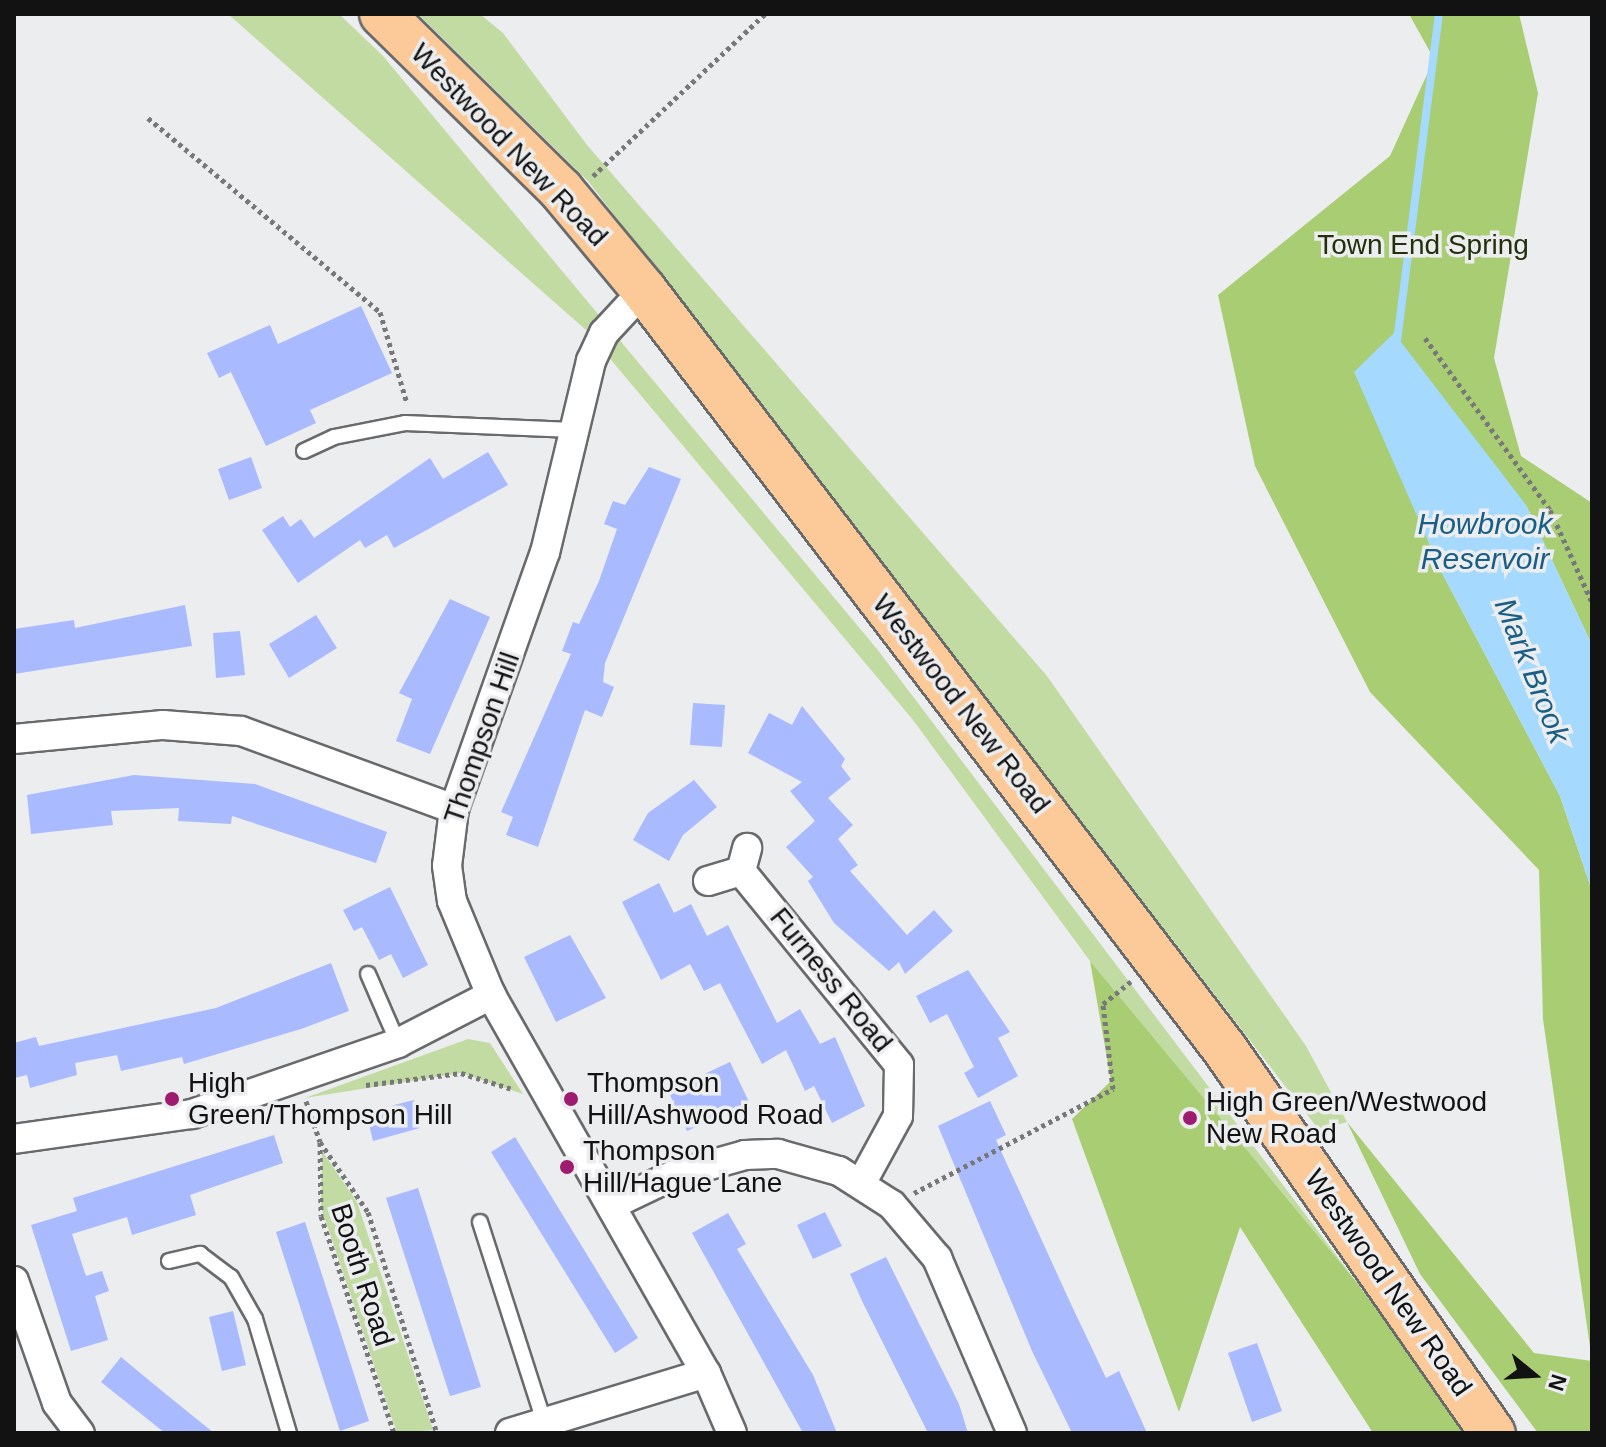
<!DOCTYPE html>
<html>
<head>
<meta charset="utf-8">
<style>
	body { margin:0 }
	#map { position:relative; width:1606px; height:1447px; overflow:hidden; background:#ecedef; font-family:Helvetica,sans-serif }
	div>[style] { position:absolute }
	.green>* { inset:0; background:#c2dba2 }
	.forest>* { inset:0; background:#a8cd73 }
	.water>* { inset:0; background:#a5d9fe }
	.stream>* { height:8px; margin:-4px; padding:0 4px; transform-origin:4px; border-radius:4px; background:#a5d9fe }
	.building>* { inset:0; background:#aabafe }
	.path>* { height:5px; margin-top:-2.5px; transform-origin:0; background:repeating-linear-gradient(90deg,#78787a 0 4px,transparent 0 8px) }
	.roads { filter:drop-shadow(2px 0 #696a6c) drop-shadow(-2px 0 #696a6c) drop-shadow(0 2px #696a6c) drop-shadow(0 -2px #696a6c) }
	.service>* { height:14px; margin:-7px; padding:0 7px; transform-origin:7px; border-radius:7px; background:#fff }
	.minor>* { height:28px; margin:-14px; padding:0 14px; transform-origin:14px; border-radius:14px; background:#fff }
	.trunk>* { height:44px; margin:-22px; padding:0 22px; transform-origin:22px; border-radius:22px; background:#fcca98 }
	.dots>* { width:22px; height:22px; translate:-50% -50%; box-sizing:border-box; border:4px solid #ecedef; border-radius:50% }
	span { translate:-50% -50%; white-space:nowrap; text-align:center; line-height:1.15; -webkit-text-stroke:7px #ecedef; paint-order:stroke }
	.street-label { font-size:28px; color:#121213 }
	.park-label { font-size:28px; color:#23310b }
	.poi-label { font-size:28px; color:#121213 }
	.left { translate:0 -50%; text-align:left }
	.water-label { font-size:30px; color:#195e86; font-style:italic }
	.frame { position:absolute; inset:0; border:16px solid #121213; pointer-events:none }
	.north { position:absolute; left:1494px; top:1335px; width:80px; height:80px; -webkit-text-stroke:6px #ecedef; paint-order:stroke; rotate:108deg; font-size:22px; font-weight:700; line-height:32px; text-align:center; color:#121213 }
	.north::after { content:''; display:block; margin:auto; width:28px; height:36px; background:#121213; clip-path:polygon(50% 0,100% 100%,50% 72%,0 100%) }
</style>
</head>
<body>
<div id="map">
	<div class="green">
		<div style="clip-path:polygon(228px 14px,339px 14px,383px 56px,877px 649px,1358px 1284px,1090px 961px,913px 720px,586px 330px)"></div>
		<div style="clip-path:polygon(418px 14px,480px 14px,503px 33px,587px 145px,1047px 676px,1306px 1046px,1347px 1122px,1319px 1130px,588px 181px)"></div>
		<div style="clip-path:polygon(468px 1039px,490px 1043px,523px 1094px,461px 1073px,305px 1098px)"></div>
		<div style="clip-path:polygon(322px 1151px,357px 1202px,433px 1430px,397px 1433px,321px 1207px)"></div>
	</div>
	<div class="forest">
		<div style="clip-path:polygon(1409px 14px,1519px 14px,1538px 93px,1494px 358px,1521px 456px,1592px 503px,1592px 645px,1526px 505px,1442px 573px,1560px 796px,1592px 891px,1592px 1433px,1538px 1433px,1420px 1274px,1347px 1122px,1534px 1353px,1592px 1361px,1543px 1019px,1539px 870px,1370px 692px,1255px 466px,1218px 295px,1390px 156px,1434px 59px)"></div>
		<div style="clip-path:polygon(1090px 961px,1358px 1284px,1466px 1433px,1373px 1433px,1240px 1227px,1179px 1412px,1072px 1119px,1111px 1081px)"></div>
	</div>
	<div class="water">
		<div style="clip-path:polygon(1394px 333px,1526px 505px,1592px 645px,1592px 891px,1560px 796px,1442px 573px,1354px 372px)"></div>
	</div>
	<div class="stream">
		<div style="left:1397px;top:341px;width:330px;rotate:-82.7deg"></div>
	</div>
	<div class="building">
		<div style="clip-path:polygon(361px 306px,392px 373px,310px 410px,316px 423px,266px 446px,231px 372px,219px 378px,207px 353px,270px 325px,278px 344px)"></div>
		<div style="clip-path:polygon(488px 452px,508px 485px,394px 548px,387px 535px,365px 548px,360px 540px,298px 583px,262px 530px,283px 516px,290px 527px,301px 519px,314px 538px,430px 458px,443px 479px)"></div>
		<div style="clip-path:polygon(251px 457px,262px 488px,229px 500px,218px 469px)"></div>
		<div style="clip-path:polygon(649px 467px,681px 479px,605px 663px,603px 682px,614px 687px,602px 717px,585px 710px,538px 847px,506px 835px,513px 817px,501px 812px,571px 654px,562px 651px,573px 622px,579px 624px,599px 581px,617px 529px,604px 524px,613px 501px,625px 505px)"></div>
		<div style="clip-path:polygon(450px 599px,490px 617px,430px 754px,396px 741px,412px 699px,399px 693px)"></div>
		<div style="clip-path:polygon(185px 605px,192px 646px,14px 674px,14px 629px,74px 620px,75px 628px)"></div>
		<div style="clip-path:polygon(316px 615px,337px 648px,289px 678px,269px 644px)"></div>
		<div style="clip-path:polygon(240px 631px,245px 675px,216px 678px,213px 633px)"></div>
		<div style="clip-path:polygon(693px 703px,725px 705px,722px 747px,690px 745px)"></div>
		<div style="clip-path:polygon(802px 706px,845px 759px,841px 766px,851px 779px,828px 798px,853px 825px,838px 839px,858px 865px,850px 871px,907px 935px,934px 910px,953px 931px,905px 974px,899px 962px,889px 971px,834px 923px,808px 881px,813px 877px,786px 847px,815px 821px,790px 791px,802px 782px,748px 753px,769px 713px,792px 725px)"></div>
		<div style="clip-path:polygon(134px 775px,255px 784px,387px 832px,376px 863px,232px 816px,231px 824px,178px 821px,179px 808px,111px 811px,113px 825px,31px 834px,27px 795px)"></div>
		<div style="clip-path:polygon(694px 780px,717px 807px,683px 835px,669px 861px,633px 840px,648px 813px)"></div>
		<div style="clip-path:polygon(659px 883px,674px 913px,691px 904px,707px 936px,728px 925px,777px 1023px,800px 1009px,820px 1044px,835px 1037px,865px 1106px,832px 1123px,814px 1086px,805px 1091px,786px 1050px,762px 1064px,720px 983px,704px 991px,690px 964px,661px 980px,622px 902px)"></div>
		<div style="clip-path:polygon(390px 887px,428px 965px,403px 978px,391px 954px,379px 960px,362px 927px,354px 931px,343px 910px)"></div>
		<div style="clip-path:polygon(570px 935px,606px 998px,556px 1022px,524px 957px)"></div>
		<div style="clip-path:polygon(331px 963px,349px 1011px,301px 1029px,184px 1064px,182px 1057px,121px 1071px,117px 1055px,75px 1063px,77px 1075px,30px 1088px,27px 1075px,14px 1078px,14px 1043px,36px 1037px,39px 1046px,216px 1008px)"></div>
		<div style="clip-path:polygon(968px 970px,1010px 1032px,998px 1038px,1018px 1076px,978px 1098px,964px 1073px,974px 1067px,947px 1014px,930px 1023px,916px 996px)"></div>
		<div style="clip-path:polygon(730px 1062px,749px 1102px,687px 1131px,668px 1091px)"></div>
		<div style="clip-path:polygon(414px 1100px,420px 1128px,373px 1141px,366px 1112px)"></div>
		<div style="clip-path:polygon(990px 1101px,1006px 1135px,996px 1140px,1070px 1302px,1106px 1378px,1119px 1371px,1147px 1433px,1072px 1433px,1032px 1351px,938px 1126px)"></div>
		<div style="clip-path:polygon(274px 1135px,283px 1163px,190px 1195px,196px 1215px,132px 1235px,127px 1217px,72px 1234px,86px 1276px,102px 1271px,109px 1291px,95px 1296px,108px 1340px,71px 1351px,31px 1225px,77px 1211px,73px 1198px)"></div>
		<div style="clip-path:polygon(515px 1137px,638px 1338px,615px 1353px,491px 1152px)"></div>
		<div style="clip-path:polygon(418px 1188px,481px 1387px,450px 1396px,386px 1198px)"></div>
		<div style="clip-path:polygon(825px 1212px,842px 1246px,813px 1259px,797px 1225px)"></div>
		<div style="clip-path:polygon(728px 1213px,746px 1244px,737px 1249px,813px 1375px,837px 1433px,803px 1433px,692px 1233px)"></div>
		<div style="clip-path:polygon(305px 1222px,369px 1421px,340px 1431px,276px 1232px)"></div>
		<div style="clip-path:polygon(886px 1257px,959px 1404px,968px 1433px,928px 1433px,863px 1303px,850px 1274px)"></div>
		<div style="clip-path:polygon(233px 1311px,246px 1365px,222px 1371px,209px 1317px)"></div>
		<div style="clip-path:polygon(1257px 1343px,1282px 1411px,1252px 1422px,1228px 1353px)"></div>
		<div style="clip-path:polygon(121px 1357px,162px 1391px,214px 1433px,165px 1433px,101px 1382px)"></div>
	</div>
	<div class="path">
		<div style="left:148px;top:118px;width:302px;rotate:39.9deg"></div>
		<div style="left:380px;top:312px;width:95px;rotate:73.5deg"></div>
		<div style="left:593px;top:176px;width:236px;rotate:-43.3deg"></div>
		<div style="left:1425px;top:338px;width:213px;rotate:54deg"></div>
		<div style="left:1550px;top:510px;width:101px;rotate:65.5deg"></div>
		<div style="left:366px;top:1085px;width:96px;rotate:-7.2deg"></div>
		<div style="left:461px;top:1073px;width:53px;rotate:17.4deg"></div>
		<div style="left:306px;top:1101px;width:43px;rotate:71.1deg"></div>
		<div style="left:320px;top:1142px;width:74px;rotate:89.2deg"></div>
		<div style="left:321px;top:1216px;width:229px;rotate:71.4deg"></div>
		<div style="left:320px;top:1142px;width:85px;rotate:55.6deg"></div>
		<div style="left:368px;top:1212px;width:232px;rotate:72.7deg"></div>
		<div style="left:914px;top:1193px;width:225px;rotate:-27.6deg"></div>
		<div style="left:1113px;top:1089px;width:86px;rotate:-96.7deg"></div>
		<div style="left:1103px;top:1004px;width:36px;rotate:-39deg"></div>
	</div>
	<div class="roads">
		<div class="service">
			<div style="left:304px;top:451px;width:33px;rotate:-25deg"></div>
			<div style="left:334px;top:437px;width:72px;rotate:-11.2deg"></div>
			<div style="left:405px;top:423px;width:168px;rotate:2.4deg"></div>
			<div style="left:368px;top:974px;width:75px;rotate:66.5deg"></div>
			<div style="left:480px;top:1222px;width:212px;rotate:72.2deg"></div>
			<div style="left:169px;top:1261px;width:32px;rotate:-13deg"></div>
			<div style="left:200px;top:1254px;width:39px;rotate:37deg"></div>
			<div style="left:231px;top:1277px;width:48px;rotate:60.3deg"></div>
			<div style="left:255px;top:1319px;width:119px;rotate:73.4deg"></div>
		</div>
		<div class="minor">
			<div style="left:644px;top:290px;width:59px;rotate:132.9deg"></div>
			<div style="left:604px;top:333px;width:31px;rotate:115deg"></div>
			<div style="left:591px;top:361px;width:196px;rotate:103.5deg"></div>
			<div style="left:545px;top:552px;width:273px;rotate:109.5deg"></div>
			<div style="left:454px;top:809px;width:57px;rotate:97deg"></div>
			<div style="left:447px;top:866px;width:35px;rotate:82deg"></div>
			<div style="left:452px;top:901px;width:102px;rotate:67.5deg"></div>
			<div style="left:491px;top:995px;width:435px;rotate:60.4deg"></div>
			<div style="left:706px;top:1373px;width:65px;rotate:66.6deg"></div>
			<div style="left:14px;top:739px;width:150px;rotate:-5.4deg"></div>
			<div style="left:163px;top:725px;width:78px;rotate:4.4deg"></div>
			<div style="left:241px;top:731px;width:227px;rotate:20.1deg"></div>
			<div style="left:741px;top:871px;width:250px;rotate:50.8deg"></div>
			<div style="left:899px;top:1065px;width:51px;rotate:91.1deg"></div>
			<div style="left:898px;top:1116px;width:77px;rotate:118.6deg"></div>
			<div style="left:708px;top:881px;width:34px;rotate:-17deg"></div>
			<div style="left:741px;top:871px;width:24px;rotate:-75deg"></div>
			<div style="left:14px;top:1139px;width:180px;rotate:-8deg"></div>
			<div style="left:192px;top:1114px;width:218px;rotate:-19deg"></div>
			<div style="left:398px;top:1043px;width:105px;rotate:-27.3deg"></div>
			<div style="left:611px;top:1205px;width:70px;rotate:-25.5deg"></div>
			<div style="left:674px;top:1175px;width:74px;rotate:-15.7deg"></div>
			<div style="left:745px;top:1155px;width:33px;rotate:-2deg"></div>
			<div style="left:778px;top:1154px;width:63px;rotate:15.6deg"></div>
			<div style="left:839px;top:1171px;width:63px;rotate:32.7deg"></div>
			<div style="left:892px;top:1205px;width:70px;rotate:49.7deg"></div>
			<div style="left:937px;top:1258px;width:190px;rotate:66.8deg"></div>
			<div style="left:14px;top:1281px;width:129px;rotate:70.6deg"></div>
			<div style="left:57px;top:1403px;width:38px;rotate:53deg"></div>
			<div style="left:510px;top:1433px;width:205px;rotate:-17deg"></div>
		</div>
		<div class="trunk">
			<div style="left:382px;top:14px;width:251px;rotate:44.5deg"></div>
			<div style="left:561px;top:190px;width:130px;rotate:50.3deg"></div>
			<div style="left:644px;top:290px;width:954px;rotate:52.58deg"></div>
			<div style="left:1224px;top:1048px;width:470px;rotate:55.1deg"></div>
		</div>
	</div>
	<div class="dots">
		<div style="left:172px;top:1099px;background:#9d1c6f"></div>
		<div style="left:571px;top:1099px;background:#9d1c6f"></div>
		<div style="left:1190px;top:1118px;background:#9d1c6f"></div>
		<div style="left:567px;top:1167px;background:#9d1c6f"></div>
	</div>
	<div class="street-label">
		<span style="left:509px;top:145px;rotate:46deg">Westwood New Road</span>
		<span style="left:961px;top:704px;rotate:52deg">Westwood New Road</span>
		<span style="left:482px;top:738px;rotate:-71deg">Thompson Hill</span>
		<span style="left:831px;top:980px;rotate:51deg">Furness Road</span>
		<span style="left:362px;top:1275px;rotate:72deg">Booth Road</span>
		<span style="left:1388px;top:1283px;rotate:55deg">Westwood New Road</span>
	</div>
	<div class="park-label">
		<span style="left:1423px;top:245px">Town End Spring</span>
	</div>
	<div class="poi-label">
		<span class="left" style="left:188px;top:1099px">High<br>Green/Thompson Hill</span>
		<span class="left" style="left:587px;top:1099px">Thompson<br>Hill/Ashwood Road</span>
		<span class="left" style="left:1206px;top:1118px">High Green/Westwood<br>New Road</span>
		<span class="left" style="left:583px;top:1167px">Thompson<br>Hill/Hague Lane</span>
	</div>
	<div class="water-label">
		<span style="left:1485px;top:541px">Howbrook<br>Reservoir</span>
		<span style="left:1532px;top:671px;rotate:68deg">Mark Brook</span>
	</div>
	<div class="frame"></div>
	<div class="north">N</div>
</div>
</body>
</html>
